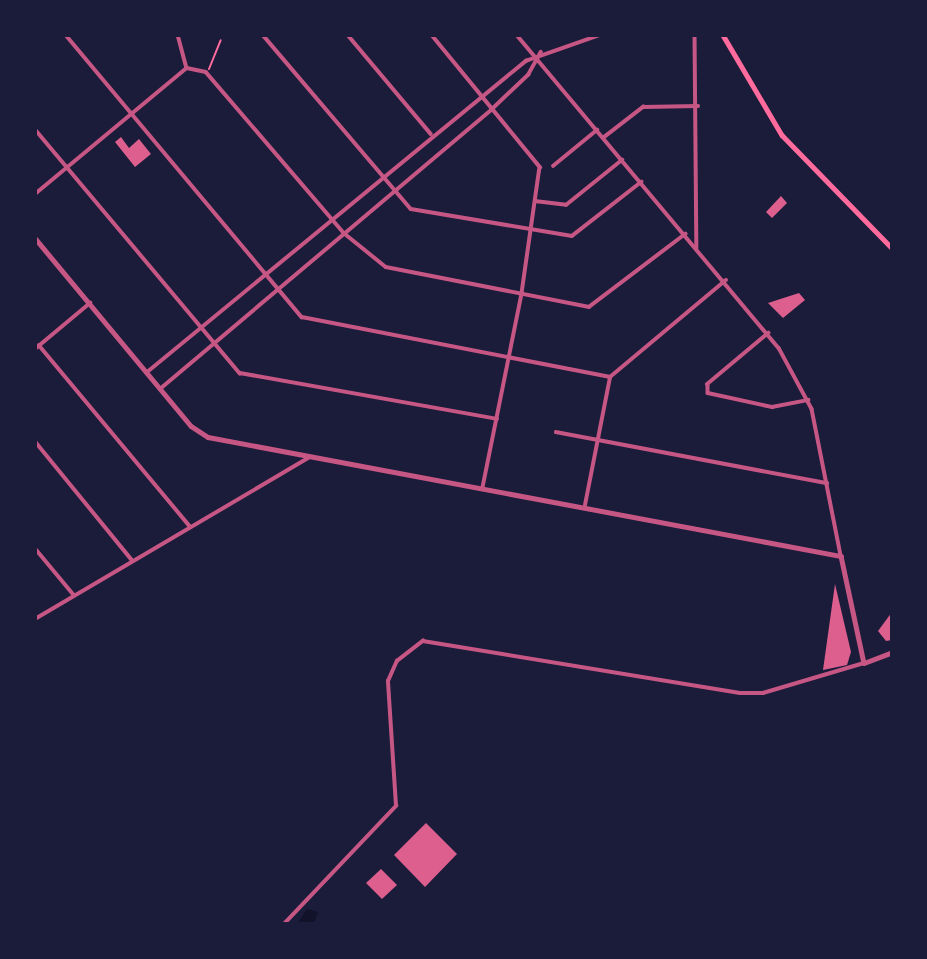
<!DOCTYPE html>
<html>
<head>
<meta charset="utf-8">
<style>
	body { margin:0 }
	#map { position:relative; width:927px; height:959px; overflow:hidden; background:#1b1b3a; font-family:"Source Serif 4",serif }
	div>[style] { position:absolute }
	.water>* { inset:0; background:#12122b }
	.building>* { inset:0; background:#dd5f8e }
	.path>* { height:2px; margin:-1px; padding:0 1px; transform-origin:1px; border-radius:1px; background:#ff6b9d }
	.minor>* { height:3.5px; margin:-1.75px; padding:0 1.75px; transform-origin:1.75px; border-radius:1.75px; background:#c65784 }
	.tertiary>* { height:4.5px; margin:-2.25px; padding:0 2.25px; transform-origin:2.25px; border-radius:2.25px; background:#c65784 }
	.secondary>* { height:4.5px; margin:-2.25px; padding:0 2.25px; transform-origin:2.25px; border-radius:2.25px; background:#ff6b9d }
	span { translate:-50% -50%; white-space:nowrap; text-align:center; line-height:1.15; -webkit-text-stroke:7px #1b1b3a; paint-order:stroke }
	.frame { position:absolute; inset:0; border:37px solid #1b1b3a; pointer-events:none }
</style>
</head>
<body>
<div id="map">
	<div class="water">
		<div style="clip-path:polygon(307px 909px,318px 912px,314px 924px,297px 924px)"></div>
	</div>
	<div class="building">
		<div style="clip-path:polygon(121px 137px,129px 148px,139px 139px,151px 154px,135px 167px,115px 142px)"></div>
		<div style="clip-path:polygon(781px 196px,787px 203px,772px 218px,766px 212px)"></div>
		<div style="clip-path:polygon(799px 293px,805px 300px,783px 318px,768px 303px)"></div>
		<div style="clip-path:polygon(835px 584px,851px 652px,847px 665px,823px 670px)"></div>
		<div style="clip-path:polygon(892px 612px,892px 640px,886px 641px,878px 631px)"></div>
		<div style="clip-path:polygon(426px 823px,457px 854px,425px 887px,394px 855px)"></div>
		<div style="clip-path:polygon(381px 869px,397px 885px,382px 899px,366px 883px)"></div>
	</div>
	<div class="path">
		<div style="left:209px;top:69px;width:31px;rotate:-68deg"></div>
	</div>
	<div class="minor">
		<div style="left:66px;top:35px;width:368px;rotate:50.1deg"></div>
		<div style="left:302px;top:317px;width:314px;rotate:11deg"></div>
		<div style="left:178px;top:35px;width:34px;rotate:75deg"></div>
		<div style="left:221px;top:35px;width:3px"></div>
		<div style="left:263px;top:35px;width:228px;rotate:49.6deg"></div>
		<div style="left:411px;top:209px;width:163px;rotate:9.5deg"></div>
		<div style="left:572px;top:236px;width:88px;rotate:-38deg"></div>
		<div style="left:348px;top:35px;width:129px;rotate:50deg"></div>
		<div style="left:432px;top:35px;width:171px;rotate:50.7deg"></div>
		<div style="left:540px;top:167px;width:128px;rotate:98.1deg"></div>
		<div style="left:522px;top:294px;width:198px;rotate:101.4deg"></div>
		<div style="left:517px;top:35px;width:408px;rotate:50.1deg"></div>
		<div style="left:779px;top:348px;width:69px;rotate:61.6deg"></div>
		<div style="left:812px;top:409px;width:150px;rotate:78.8deg"></div>
		<div style="left:695px;top:35px;width:213px;rotate:89.5deg"></div>
		<div style="left:35px;top:129px;width:319px;rotate:50deg"></div>
		<div style="left:240px;top:373px;width:261px;rotate:10.1deg"></div>
		<div style="left:603px;top:138px;width:51px;rotate:-37.8deg"></div>
		<div style="left:643px;top:107px;width:55px;rotate:-1deg"></div>
		<div style="left:553px;top:166px;width:57px;rotate:-39.3deg"></div>
		<div style="left:35px;top:194px;width:197px;rotate:-39.7deg"></div>
		<div style="left:187px;top:68px;width:19px;rotate:12deg"></div>
		<div style="left:206px;top:72px;width:212px;rotate:49.4deg"></div>
		<div style="left:344px;top:233px;width:54px;rotate:39deg"></div>
		<div style="left:386px;top:267px;width:207px;rotate:11.1deg"></div>
		<div style="left:589px;top:307px;width:121px;rotate:-37.2deg"></div>
		<div style="left:535px;top:201px;width:31px;rotate:7deg"></div>
		<div style="left:566px;top:205px;width:72px;rotate:-38.8deg"></div>
		<div style="left:769px;top:333px;width:80px;rotate:140.1deg"></div>
		<div style="left:708px;top:384px;width:9px;rotate:90deg"></div>
		<div style="left:708px;top:393px;width:66px;rotate:12.3deg"></div>
		<div style="left:772px;top:407px;width:37px;rotate:-11deg"></div>
		<div style="left:39px;top:345px;width:236px;rotate:50.2deg"></div>
		<div style="left:35px;top:349px;width:72px;rotate:-39.9deg"></div>
		<div style="left:146px;top:373px;width:492px;rotate:-39.4deg"></div>
		<div style="left:526px;top:61px;width:78px;rotate:-19.4deg"></div>
		<div style="left:610px;top:377px;width:151px;rotate:-39.9deg"></div>
		<div style="left:160px;top:389px;width:434px;rotate:-40.1deg"></div>
		<div style="left:492px;top:109px;width:50px;rotate:-43.4deg"></div>
		<div style="left:528px;top:75px;width:26px;rotate:-61deg"></div>
		<div style="left:556px;top:432px;width:276px;rotate:10.7deg"></div>
		<div style="left:35px;top:441px;width:154px;rotate:50.8deg"></div>
		<div style="left:585px;top:505px;width:130px;rotate:-78.9deg"></div>
		<div style="left:35px;top:548px;width:61px;rotate:50.3deg"></div>
		<div style="left:35px;top:619px;width:317px;rotate:-30.5deg"></div>
		<div style="left:284px;top:924px;width:163px;rotate:-46.5deg"></div>
		<div style="left:396px;top:806px;width:125px;rotate:-93.7deg"></div>
		<div style="left:388px;top:681px;width:22px;rotate:-66deg"></div>
		<div style="left:397px;top:661px;width:33px;rotate:-38deg"></div>
		<div style="left:423px;top:641px;width:321px;rotate:9.3deg"></div>
		<div style="left:740px;top:693px;width:23px"></div>
		<div style="left:763px;top:693px;width:105px;rotate:-16.5deg"></div>
	</div>
	<div class="tertiary">
		<div style="left:35px;top:238px;width:244px;rotate:50.3deg"></div>
		<div style="left:191px;top:426px;width:20px;rotate:33deg"></div>
		<div style="left:208px;top:437px;width:644px;rotate:10.65deg"></div>
		<div style="left:841px;top:556px;width:109px;rotate:77.9deg"></div>
		<div style="left:864px;top:663px;width:30px;rotate:-21deg"></div>
	</div>
	<div class="secondary">
		<div style="left:723px;top:35px;width:116px;rotate:59.5deg"></div>
		<div style="left:782px;top:135px;width:158px;rotate:45.8deg"></div>
	</div>
	<div class="frame"></div>
</div>
</body>
</html>
